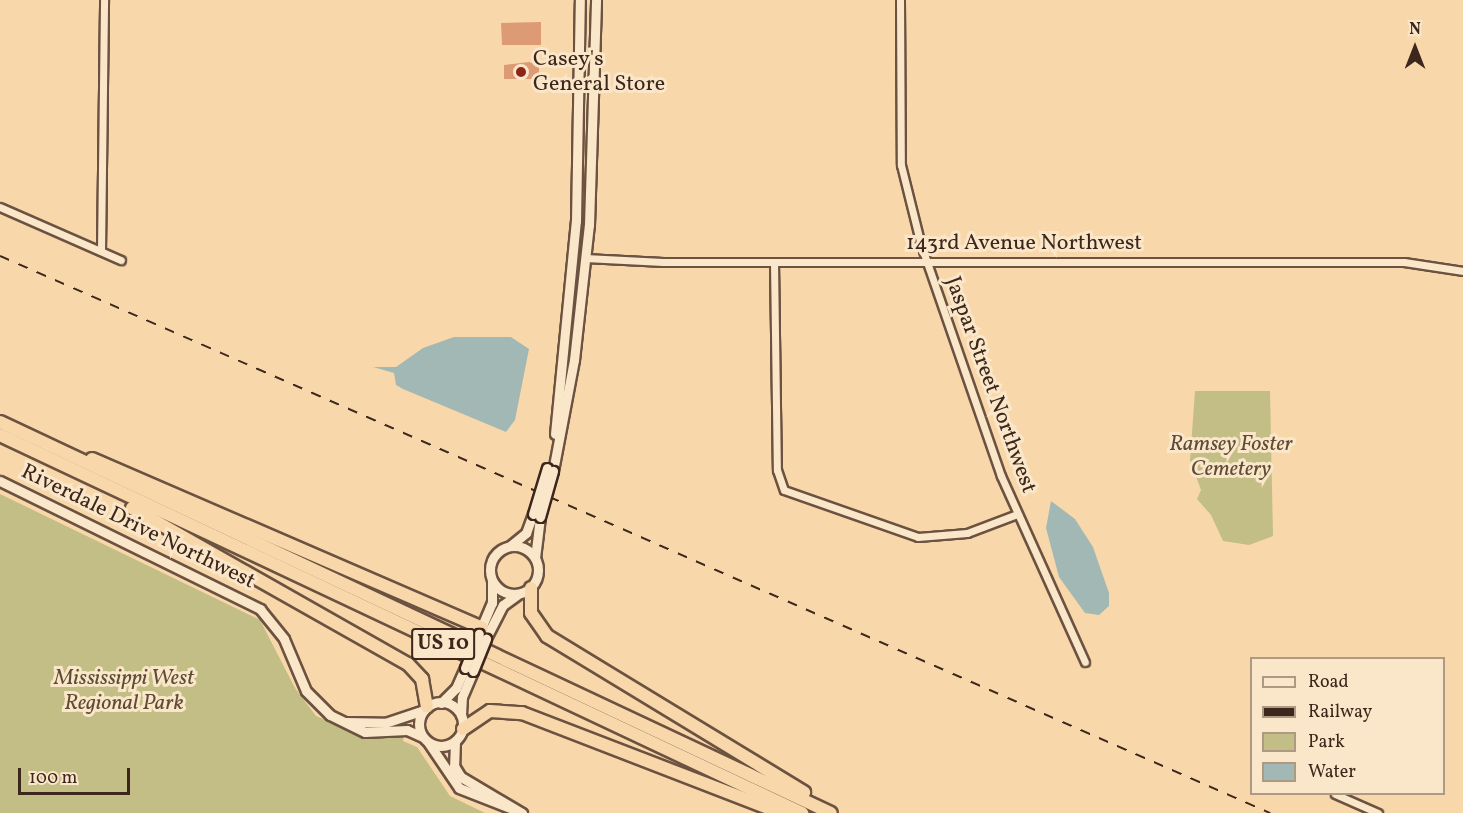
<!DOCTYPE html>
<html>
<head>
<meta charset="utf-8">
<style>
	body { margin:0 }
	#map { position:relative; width:1463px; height:813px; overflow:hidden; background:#f8d8ab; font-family:Vollkorn,serif }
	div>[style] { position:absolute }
	.green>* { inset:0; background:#c2be86 }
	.water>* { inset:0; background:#a2b8b4 }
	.building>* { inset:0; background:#dd9b75 }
	.roads { filter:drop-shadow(2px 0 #6c5240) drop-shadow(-2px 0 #6c5240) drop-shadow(0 2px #6c5240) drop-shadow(0 -2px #6c5240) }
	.street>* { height:7px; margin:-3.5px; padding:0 3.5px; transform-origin:3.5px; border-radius:3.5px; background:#fae6c8 }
	.secondary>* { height:9px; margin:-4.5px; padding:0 4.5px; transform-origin:4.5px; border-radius:4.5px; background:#fae6c8 }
	.secondary>.ring { margin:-4.5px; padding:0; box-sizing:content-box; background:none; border:9px solid #fae6c8; border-radius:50% }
	.highway>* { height:12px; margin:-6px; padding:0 6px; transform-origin:6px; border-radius:6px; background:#f8d8ab }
	.rail>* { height:2px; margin-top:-1px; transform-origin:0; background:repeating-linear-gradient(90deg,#3d261c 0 10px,transparent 0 20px) }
	.bridges { filter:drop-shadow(2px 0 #3d261c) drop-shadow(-2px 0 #3d261c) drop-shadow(0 2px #3d261c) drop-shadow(0 -2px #3d261c) }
	.secondary-bridge>* { height:9px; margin:-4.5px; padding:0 4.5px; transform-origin:4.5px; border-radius:4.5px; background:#fae6c8 }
	.dots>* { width:16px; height:16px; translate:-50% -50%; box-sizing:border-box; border:3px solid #fae6c8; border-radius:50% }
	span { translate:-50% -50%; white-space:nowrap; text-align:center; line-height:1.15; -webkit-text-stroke:6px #fae6c8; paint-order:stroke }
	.shield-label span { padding:2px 4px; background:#fae6c8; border:2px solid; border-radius:4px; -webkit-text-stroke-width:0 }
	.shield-label { font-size:21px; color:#3d261c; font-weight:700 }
	.poi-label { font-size:22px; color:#3d261c }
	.left { translate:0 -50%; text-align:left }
	.street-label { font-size:22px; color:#3d261c }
	.park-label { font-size:22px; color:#5e4c36; font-style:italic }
	.legend { position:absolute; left:1250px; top:657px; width:195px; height:138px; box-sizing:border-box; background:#fae6c8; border:2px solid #ae9983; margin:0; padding:8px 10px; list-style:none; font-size:18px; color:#3d261c }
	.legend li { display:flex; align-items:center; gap:12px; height:30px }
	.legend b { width:30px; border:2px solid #ae9983 }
	.north { position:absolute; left:1385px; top:18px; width:60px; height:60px; -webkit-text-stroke:4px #fae6c8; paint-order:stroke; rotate:0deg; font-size:16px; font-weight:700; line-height:24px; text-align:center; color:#3d261c }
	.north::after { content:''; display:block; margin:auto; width:21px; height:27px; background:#3d261c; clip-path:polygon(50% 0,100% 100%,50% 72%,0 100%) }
	.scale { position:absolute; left:18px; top:768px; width:112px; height:27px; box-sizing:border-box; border:3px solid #3d261c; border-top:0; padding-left:8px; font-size:18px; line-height:21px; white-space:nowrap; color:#3d261c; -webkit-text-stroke:4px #fae6c8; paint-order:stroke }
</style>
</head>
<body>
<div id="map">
	<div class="green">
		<div style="clip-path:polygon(1195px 391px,1270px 391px,1273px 536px,1249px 545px,1223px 541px,1211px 515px,1197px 499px,1201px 490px,1190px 460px)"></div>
		<div style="clip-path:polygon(0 494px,260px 620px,295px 688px,316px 716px,364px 736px,404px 735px,403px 741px,417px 747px,450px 796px,485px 813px,0 813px)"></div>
	</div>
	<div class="water">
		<div style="clip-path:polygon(454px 337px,511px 337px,529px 349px,515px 420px,506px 432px,403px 389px,396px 385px,394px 373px,373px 367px,396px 367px,423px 348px)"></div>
		<div style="clip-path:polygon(1051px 501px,1075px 519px,1093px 547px,1109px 593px,1109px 606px,1099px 615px,1085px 613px,1059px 577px,1046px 528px)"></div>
	</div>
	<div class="building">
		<div style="clip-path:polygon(541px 22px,541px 45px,502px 45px,501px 23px)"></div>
		<div style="clip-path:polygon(529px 62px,539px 65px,539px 79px,504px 79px,504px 65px)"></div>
	</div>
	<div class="roads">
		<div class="street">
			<div style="left:900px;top:0;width:165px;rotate:89.7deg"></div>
			<div style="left:901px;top:165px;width:82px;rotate:76deg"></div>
			<div style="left:921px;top:245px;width:244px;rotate:70.9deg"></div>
			<div style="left:1001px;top:476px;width:204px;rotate:65.7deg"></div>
			<div style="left:0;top:207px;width:132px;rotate:23.7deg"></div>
			<div style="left:101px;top:251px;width:251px;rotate:-89.3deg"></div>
			<div style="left:585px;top:258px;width:78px;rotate:2.9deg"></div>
			<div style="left:663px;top:262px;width:741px"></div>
			<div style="left:1404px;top:262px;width:60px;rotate:8.7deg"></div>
			<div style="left:774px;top:262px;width:208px;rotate:89.2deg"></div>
			<div style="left:777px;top:470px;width:21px;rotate:71deg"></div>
			<div style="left:784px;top:490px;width:142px;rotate:19.3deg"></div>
			<div style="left:918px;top:537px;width:49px;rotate:-4.7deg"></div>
			<div style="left:967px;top:533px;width:53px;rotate:-20.8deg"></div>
			<div style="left:1335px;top:794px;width:47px;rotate:23.8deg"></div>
		</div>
		<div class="secondary">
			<div style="left:555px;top:434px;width:214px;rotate:-84.4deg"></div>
			<div style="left:576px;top:221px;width:221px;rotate:-89deg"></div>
			<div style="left:553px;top:471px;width:113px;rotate:-79.3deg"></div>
			<div style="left:574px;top:360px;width:136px;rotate:-83.7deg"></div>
			<div style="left:589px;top:225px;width:225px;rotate:-88.2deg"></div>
			<div style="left:0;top:481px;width:290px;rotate:26.2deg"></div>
			<div style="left:260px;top:609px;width:38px;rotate:51deg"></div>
			<div style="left:284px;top:639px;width:56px;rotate:67.1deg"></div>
			<div style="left:306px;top:691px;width:34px;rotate:45deg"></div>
			<div style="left:330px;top:715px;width:39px;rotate:26deg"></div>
			<div style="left:365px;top:732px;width:42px;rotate:-2.7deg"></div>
			<div style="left:407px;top:730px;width:17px;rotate:24deg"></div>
			<div class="ring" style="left:490px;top:546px;width:39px;height:39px"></div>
			<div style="left:510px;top:546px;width:21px;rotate:-39deg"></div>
			<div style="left:526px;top:533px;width:20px;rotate:-70deg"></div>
			<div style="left:535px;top:558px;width:41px;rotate:-83deg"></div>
			<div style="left:479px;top:633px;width:33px;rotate:-67deg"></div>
			<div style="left:492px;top:603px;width:21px;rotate:-90deg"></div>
			<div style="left:486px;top:638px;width:37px;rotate:-63deg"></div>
			<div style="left:503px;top:605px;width:17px;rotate:-36deg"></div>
			<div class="ring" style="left:419px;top:702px;width:35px;height:35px"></div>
			<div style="left:441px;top:703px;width:21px;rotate:-45deg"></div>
			<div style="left:456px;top:688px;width:22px;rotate:-66deg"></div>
			<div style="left:461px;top:715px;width:18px;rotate:-87deg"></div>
			<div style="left:462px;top:697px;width:28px;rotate:-67deg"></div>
			<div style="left:346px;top:722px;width:39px;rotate:1deg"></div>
			<div style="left:385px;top:723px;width:41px;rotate:-18.4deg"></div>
			<div style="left:455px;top:741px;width:25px;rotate:92deg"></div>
			<div style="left:454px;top:766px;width:13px;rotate:58deg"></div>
			<div style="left:461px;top:777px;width:71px;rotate:30.5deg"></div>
			<div style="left:428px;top:742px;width:55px;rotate:56deg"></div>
			<div style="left:459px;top:788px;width:55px;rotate:21.4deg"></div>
		</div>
		<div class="highway">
			<div style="left:0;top:422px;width:918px;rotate:25.2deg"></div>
			<div style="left:0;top:435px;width:887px;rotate:25.24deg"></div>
			<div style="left:92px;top:459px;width:425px;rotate:23.4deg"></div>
			<div style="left:132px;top:508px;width:317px;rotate:29.5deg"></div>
			<div style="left:408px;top:664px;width:21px;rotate:47deg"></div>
			<div style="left:422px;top:679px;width:28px;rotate:80deg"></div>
			<div style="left:531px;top:588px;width:25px;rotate:90deg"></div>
			<div style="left:531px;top:613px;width:28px;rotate:55deg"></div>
			<div style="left:547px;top:636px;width:301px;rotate:31.3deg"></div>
			<div style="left:463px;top:729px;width:32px;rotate:-34deg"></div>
			<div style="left:490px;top:711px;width:32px;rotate:4deg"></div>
			<div style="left:522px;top:713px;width:278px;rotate:21.1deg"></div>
		</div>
	</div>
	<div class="rail">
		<div style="left:0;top:256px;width:1387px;rotate:23.68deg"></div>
	</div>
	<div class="bridges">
		<div class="secondary-bridge">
			<div style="left:533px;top:514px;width:48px;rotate:-73.1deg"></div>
			<div style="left:540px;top:517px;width:48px;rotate:-74.2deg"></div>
			<div style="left:465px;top:668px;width:37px;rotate:-68deg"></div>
			<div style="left:473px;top:671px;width:35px;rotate:-68deg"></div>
		</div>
	</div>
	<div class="dots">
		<div style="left:521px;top:72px;background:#8f2418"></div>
	</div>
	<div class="shield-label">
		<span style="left:443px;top:644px">US 10</span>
	</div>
	<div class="poi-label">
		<span class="left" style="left:533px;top:72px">Casey's<br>General Store</span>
	</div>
	<div class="street-label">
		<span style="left:1024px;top:244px">143rd Avenue Northwest</span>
		<span style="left:990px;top:385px;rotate:70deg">Jaspar Street Northwest</span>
		<span style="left:138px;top:527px;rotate:26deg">Riverdale Drive Northwest</span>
	</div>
	<div class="park-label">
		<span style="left:1231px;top:457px">Ramsey Foster<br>Cemetery</span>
		<span style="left:124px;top:691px">Mississippi West<br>Regional Park</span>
	</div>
	<ul class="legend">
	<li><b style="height:8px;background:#fae6c8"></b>Road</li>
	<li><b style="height:8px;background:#3d261c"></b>Railway</li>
	<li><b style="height:16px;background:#c2be86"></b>Park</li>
	<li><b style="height:16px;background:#a2b8b4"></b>Water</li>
	</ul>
	<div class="north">N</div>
	<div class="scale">100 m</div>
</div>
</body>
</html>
